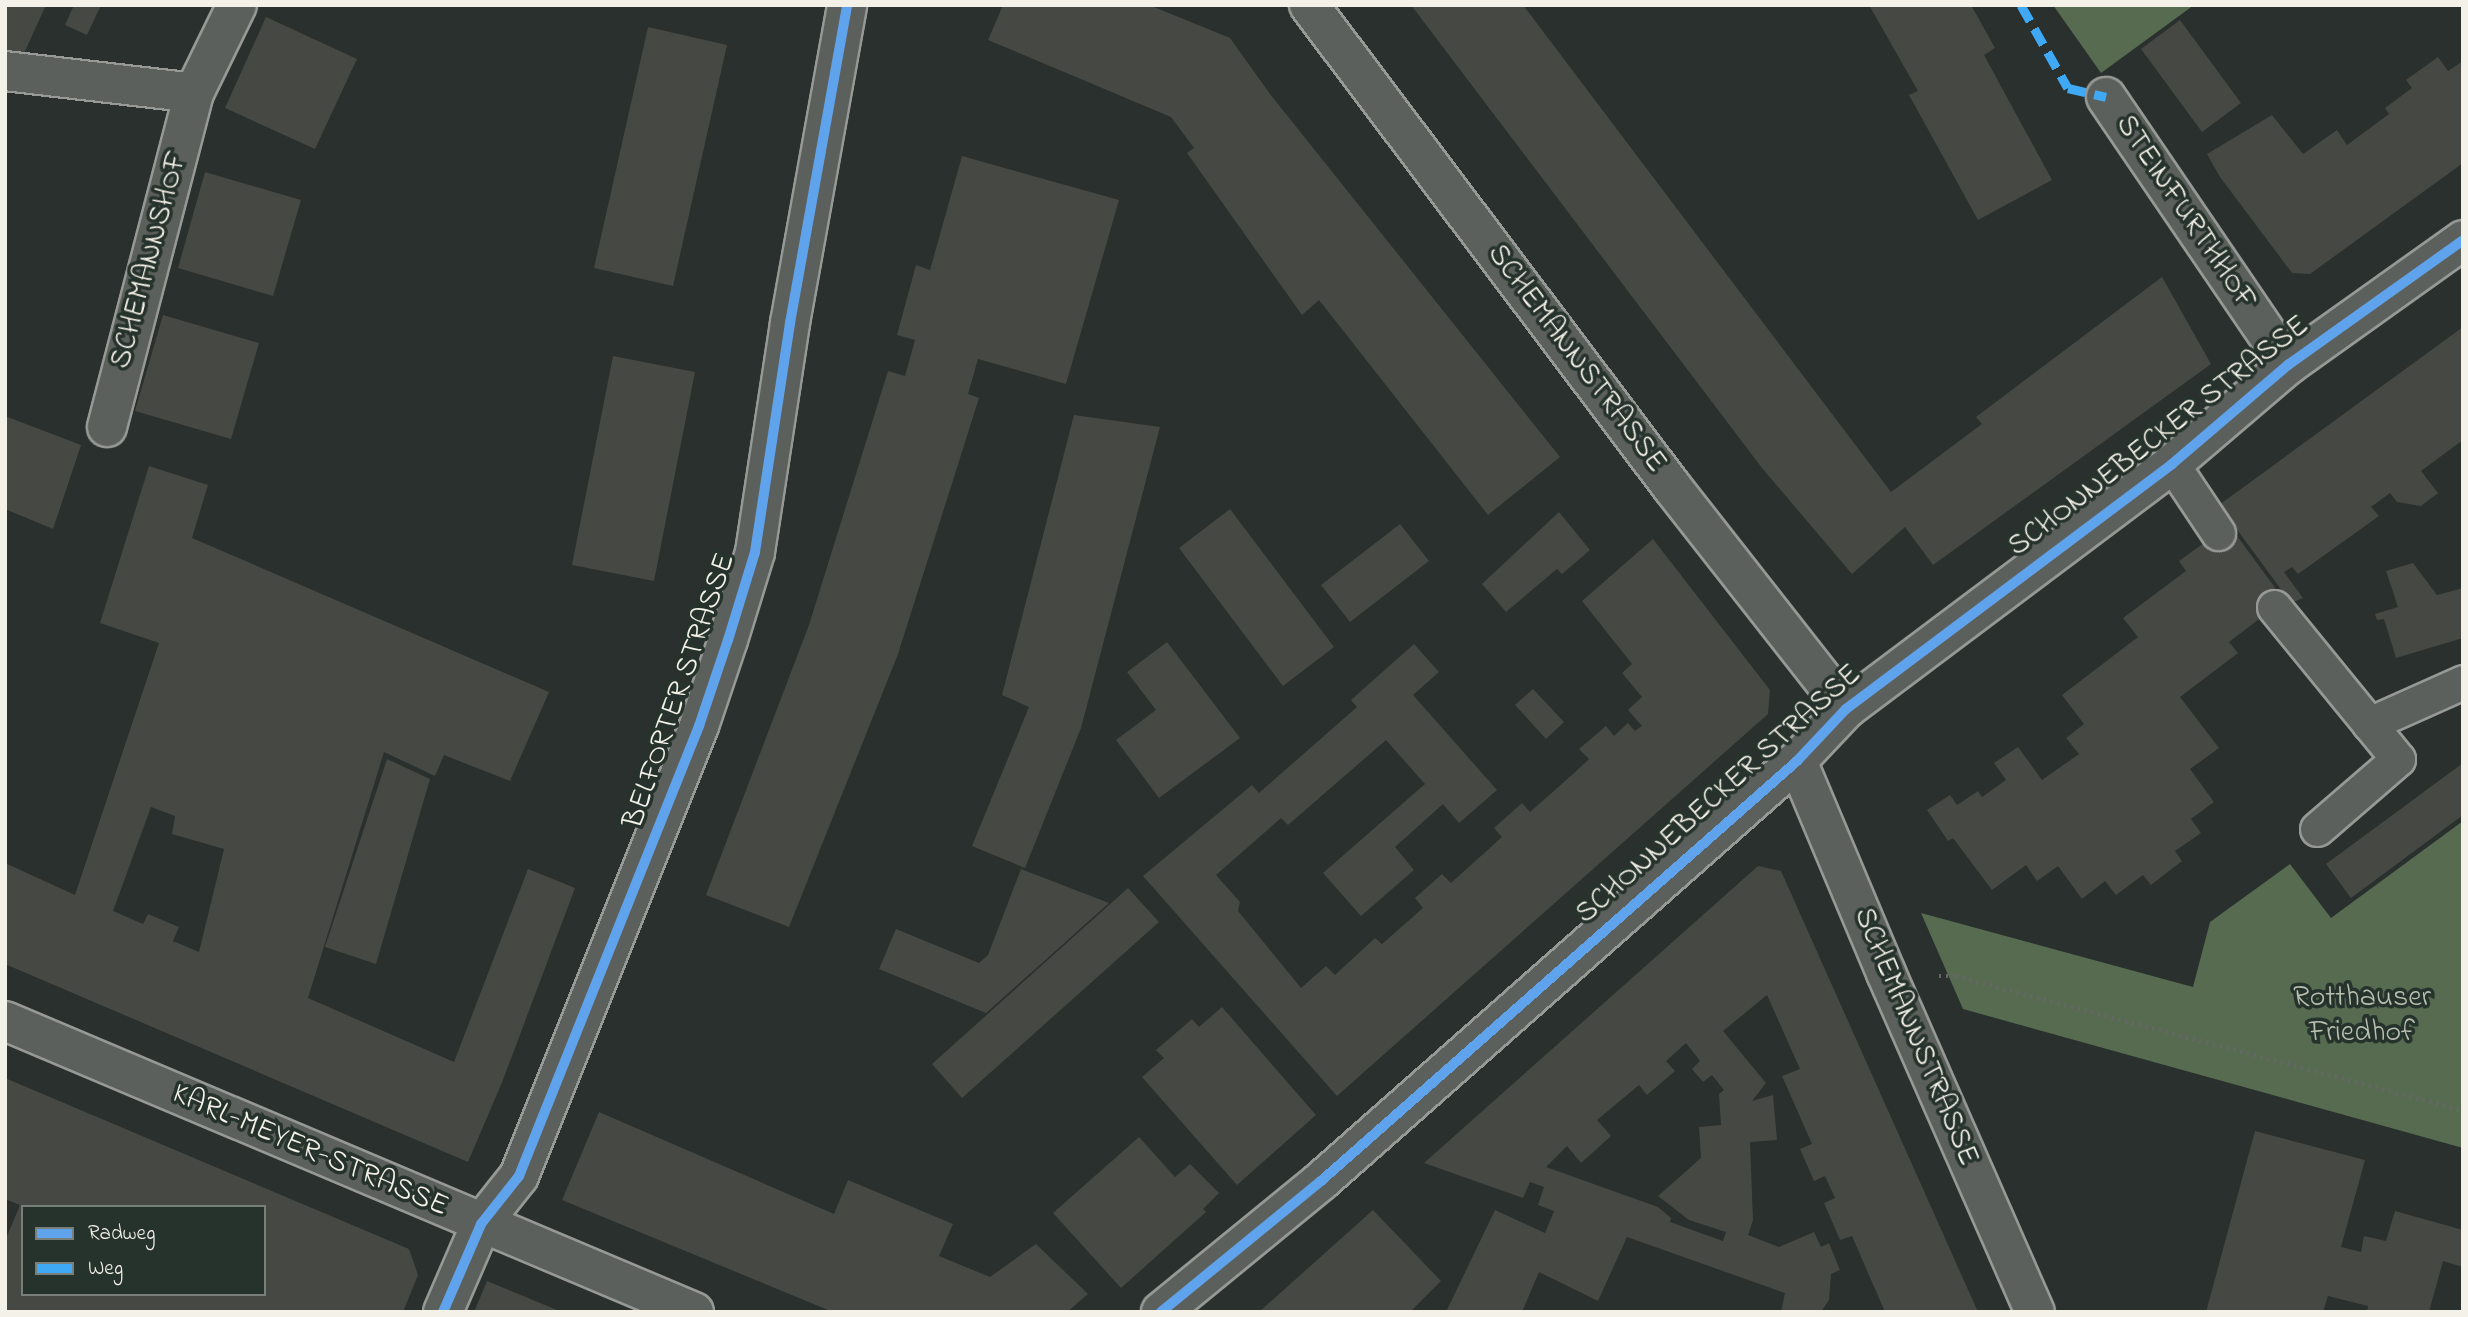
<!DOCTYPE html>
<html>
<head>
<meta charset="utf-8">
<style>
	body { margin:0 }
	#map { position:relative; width:2468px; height:1317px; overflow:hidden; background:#29302d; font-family:"Indie Flower",sans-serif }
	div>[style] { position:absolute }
	.green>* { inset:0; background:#576b51 }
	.building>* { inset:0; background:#464843 }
	.path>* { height:4.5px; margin-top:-2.25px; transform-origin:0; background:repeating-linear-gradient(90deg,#646764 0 2px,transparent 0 7px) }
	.roads { filter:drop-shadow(2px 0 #969996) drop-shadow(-2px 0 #969996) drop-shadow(0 2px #969996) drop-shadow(0 -2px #969996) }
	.service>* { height:33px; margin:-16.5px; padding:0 16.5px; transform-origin:16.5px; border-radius:16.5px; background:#5c605c }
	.minor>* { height:38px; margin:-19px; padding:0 19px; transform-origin:19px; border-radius:19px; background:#5c605c }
	.quiet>* { height:9px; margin-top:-4.5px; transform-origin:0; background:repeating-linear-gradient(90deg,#3fa9f5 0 18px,transparent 0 27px) }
	.cycleway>* { height:10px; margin:-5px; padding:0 5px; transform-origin:5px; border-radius:5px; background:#60a3ed }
	span { translate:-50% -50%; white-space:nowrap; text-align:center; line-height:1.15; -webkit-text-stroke:7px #26332d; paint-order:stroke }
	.street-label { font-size:30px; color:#f4f1e8 }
	.park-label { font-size:30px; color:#b8bfae }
	.frame { position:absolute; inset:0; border:7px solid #f4f1e8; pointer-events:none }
	.legend { position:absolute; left:21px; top:1205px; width:245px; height:91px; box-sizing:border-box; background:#26332d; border:2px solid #787f78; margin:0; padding:9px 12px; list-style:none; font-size:21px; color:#f4f1e8 }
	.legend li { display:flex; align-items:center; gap:14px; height:35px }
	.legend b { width:35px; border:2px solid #787f78 }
</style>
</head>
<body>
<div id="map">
	<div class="green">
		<div style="clip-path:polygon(2053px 5px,2194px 5px,2101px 73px)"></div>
		<div style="clip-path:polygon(2463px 821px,2463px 1148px,1963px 1009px,1921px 913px,2193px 987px,2210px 922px,2290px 864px,2331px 918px)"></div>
	</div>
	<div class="building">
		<div style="clip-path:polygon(5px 5px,46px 5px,21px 60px,5px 52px)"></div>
		<div style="clip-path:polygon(74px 5px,101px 5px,87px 35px,65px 25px)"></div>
		<div style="clip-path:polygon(1003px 5px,1149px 5px,1230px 38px,1270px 94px,1560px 457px,1488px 515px,1319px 300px,1302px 315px,1187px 153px,1194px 148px,1171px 117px,988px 40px)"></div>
		<div style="clip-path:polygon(1411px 5px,1523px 5px,1891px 492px,1982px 424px,1976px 417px,2162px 277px,2211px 364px,1933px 565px,1905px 527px,1852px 574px,1762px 468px)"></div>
		<div style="clip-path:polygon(1869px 5px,1971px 5px,1995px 48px,1984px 55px,2052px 180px,1978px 220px,1909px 95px,1918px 91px)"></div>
		<div style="clip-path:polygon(266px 17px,357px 59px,315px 149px,225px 108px)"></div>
		<div style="clip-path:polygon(2180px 20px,2241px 103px,2202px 132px,2141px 49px)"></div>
		<div style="clip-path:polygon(648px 27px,727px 45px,673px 286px,594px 268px)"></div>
		<div style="clip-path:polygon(2438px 57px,2448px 71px,2463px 61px,2463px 163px,2310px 274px,2292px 273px,2220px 177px,2207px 154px,2272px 115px,2303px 154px,2337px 130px,2347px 145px,2389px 114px,2385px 108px,2412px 88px,2406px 80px)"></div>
		<div style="clip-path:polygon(962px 156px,1119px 200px,1066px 384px,978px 359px,968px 394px,979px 398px,898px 654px,789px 927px,706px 895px,809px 625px,888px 371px,905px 376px,915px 340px,897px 335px,916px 265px,930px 270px)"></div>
		<div style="clip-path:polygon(205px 172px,301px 200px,273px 296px,178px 268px)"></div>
		<div style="clip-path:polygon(163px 315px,259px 343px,231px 439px,135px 411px)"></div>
		<div style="clip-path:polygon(2463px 327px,2463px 440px,2421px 471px,2438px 493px,2421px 506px,2397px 502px,2390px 493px,2371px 507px,2379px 516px,2298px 574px,2292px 567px,2284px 572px,2303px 598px,2291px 603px,2219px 505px)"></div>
		<div style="clip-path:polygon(613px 356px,695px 372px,654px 581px,572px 565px)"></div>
		<div style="clip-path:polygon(1074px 415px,1160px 427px,1081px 728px,1025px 868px,972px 846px,1029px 707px,1002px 695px)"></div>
		<div style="clip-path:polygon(5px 416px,81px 445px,53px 529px,5px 509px)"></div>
		<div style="clip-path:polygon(evenodd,149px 466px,208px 485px,192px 538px,549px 692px,510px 781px,444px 755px,435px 776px,384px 752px,308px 998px,454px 1062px,528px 869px,575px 888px,503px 1080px,468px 1162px,5px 964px,5px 863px,75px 895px,159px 643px,100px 623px,149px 466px,151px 807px,175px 816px,172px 834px,224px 849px,199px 952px,173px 941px,179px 927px,148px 914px,143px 924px,113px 911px,151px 807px)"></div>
		<div style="clip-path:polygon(1230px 509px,1334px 647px,1283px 686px,1179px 548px)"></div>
		<div style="clip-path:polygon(1559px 512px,1590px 550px,1562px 574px,1557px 569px,1506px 612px,1482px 584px)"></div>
		<div style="clip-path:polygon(1400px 524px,1429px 561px,1350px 622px,1321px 585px)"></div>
		<div style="clip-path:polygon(2229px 525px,2284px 600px,2229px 642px,2238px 653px,2180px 697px,2219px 748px,2190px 769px,2214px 802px,2191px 819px,2201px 833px,2175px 851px,2182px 861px,2151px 885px,2143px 875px,2116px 895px,2105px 881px,2082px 899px,2058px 866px,2037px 881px,2026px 865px,1992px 890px,1953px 838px,1948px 841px,1927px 810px,1950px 795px,1957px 805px,1978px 791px,1982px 797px,2006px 780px,1994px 763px,2018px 747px,2042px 780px,2079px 754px,2066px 738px,2084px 724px,2062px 695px,2138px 637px,2123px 618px,2186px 571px,2179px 561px)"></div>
		<div style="clip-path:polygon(1653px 539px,1770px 690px,1768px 714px,1337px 1096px,1143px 876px,1252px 785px,1259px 793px,1357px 707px,1351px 700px,1414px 644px,1439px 672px,1413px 695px,1497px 790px,1459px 823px,1443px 804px,1395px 847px,1414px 870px,1361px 916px,1323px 873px,1425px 784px,1386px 740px,1288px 825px,1281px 818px,1216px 875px,1240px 902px,1238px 911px,1301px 988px,1326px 966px,1335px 975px,1375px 938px,1382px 944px,1423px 908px,1415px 898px,1442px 874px,1451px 883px,1502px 837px,1494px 828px,1522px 803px,1530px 812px,1573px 774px,1589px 759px,1579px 749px,1606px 726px,1614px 736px,1628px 723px,1635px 731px,1642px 726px,1628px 710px,1642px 697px,1622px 673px,1632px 664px,1582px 601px)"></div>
		<div style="clip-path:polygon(2413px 563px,2437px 595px,2463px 588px,2463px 638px,2396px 658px,2384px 619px,2377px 620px,2375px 614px,2398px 607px,2386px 571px)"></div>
		<div style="clip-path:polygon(1167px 642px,1240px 738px,1159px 798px,1116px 740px,1156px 710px,1127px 672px)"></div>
		<div style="clip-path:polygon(1533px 689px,1564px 722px,1546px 739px,1515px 705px)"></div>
		<div style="clip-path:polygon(387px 759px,430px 779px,376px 964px,325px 947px)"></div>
		<div style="clip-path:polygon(2463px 763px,2463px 815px,2351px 898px,2326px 864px)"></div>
		<div style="clip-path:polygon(evenodd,1758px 866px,1781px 871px,1978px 1312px,1885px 1312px,1852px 1236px,1840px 1240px,1824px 1203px,1835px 1198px,1825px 1176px,1814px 1181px,1800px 1149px,1812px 1144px,1782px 1076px,1800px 1069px,1767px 995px,1723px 1031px,1766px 1083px,1752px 1101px,1773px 1095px,1777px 1140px,1750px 1142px,1753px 1220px,1748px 1235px,1779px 1247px,1814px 1232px,1821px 1247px,1829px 1243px,1840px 1270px,1831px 1274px,1829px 1300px,1821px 1312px,1781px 1312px,1785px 1293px,1627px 1237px,1598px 1301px,1539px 1272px,1522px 1312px,1446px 1312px,1495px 1210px,1545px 1233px,1554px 1211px,1538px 1205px,1544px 1187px,1530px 1182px,1523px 1198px,1424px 1163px,1758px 866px,1686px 1043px,1700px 1061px,1692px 1069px,1703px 1082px,1712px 1075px,1724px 1090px,1719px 1094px,1721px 1125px,1699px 1127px,1701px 1158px,1658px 1196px,1689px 1220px,1726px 1232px,1723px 1241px,1670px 1222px,1671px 1218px,1658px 1207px,1546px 1167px,1567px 1146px,1581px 1163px,1611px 1136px,1597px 1120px,1639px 1085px,1647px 1095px,1675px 1071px,1666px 1061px,1686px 1043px)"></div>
		<div style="clip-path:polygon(1021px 869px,1109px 903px,986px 1013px,879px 969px,896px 929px,979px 963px,988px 955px)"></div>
		<div style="clip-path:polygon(1128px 888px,1159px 922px,962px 1098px,932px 1064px)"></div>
		<div style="clip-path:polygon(1222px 1007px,1316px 1115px,1237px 1185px,1142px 1077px,1164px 1058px,1156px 1050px,1192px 1019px,1199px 1027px)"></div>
		<div style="clip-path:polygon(evenodd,5px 1078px,409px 1249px,418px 1275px,403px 1312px,5px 1312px,5px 1241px,20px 1205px,5px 1199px,5px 1078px,23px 1207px,264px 1207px,264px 1294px,23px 1294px,23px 1207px)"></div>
		<div style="clip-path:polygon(599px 1112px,834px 1214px,848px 1180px,953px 1224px,939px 1256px,990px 1277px,1036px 1244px,1088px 1294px,1067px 1312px,833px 1312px,562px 1200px)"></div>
		<div style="clip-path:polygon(2255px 1131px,2365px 1160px,2341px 1247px,2361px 1252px,2364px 1236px,2386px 1241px,2395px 1211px,2463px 1230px,2463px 1267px,2443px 1261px,2429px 1312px,2367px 1312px,2368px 1306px,2328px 1296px,2323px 1312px,2206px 1312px)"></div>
		<div style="clip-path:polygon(1139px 1137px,1175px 1177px,1190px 1164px,1219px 1193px,1203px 1209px,1206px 1212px,1121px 1288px,1053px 1213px)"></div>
		<div style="clip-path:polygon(1373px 1210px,1441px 1281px,1410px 1312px,1259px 1312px)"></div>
		<div style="clip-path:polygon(487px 1281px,562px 1312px,474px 1312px)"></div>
	</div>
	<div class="path">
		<div style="left:1939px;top:976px;width:17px"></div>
		<div style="left:1956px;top:976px;width:524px;rotate:14.8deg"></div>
	</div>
	<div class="roads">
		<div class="service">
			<div style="left:2172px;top:464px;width:83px;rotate:56.3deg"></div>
			<div style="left:2274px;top:607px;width:196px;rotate:50.8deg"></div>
			<div style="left:2398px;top:759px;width:107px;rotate:139.2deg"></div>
			<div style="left:2369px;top:724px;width:103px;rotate:-24.1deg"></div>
		</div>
		<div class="minor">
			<div style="left:1309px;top:5px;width:603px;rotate:53.02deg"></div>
			<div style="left:1672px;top:487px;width:282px;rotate:51.9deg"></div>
			<div style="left:5px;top:71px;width:190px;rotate:6.6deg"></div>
			<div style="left:194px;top:93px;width:98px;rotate:-64deg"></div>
			<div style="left:2106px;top:97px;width:324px;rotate:55.8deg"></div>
			<div style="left:107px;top:427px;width:345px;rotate:-75.4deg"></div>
			<div style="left:1797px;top:761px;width:230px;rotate:67.2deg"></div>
			<div style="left:1886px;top:973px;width:370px;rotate:66.3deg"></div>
			<div style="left:5px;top:1021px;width:748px;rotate:22.9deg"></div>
			<div style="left:443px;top:1312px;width:96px;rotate:-66.6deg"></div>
			<div style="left:481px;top:1224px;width:61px;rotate:-51.6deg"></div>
			<div style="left:519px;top:1176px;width:485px;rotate:-68.2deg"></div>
			<div style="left:699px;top:726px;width:91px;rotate:-71.4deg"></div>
			<div style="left:728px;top:640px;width:92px;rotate:-72.9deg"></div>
			<div style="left:755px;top:552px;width:232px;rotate:-81.3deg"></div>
			<div style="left:790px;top:323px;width:323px;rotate:-79.8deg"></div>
			<div style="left:1161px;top:1312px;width:207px;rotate:-39.3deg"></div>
			<div style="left:1321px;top:1181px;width:635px;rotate:-41.42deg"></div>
			<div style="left:1797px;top:761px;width:71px;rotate:-46.7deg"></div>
			<div style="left:1846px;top:709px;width:408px;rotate:-36.9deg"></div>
			<div style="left:2172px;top:464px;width:153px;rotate:-40.5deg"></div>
			<div style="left:2288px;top:365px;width:215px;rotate:-35.5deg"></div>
		</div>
	</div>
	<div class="quiet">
		<div style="left:2021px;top:5px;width:95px;rotate:60.5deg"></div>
		<div style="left:2068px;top:88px;width:39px;rotate:13deg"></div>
	</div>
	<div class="cycleway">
		<div style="left:443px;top:1312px;width:96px;rotate:-66.6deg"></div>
		<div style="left:481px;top:1224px;width:61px;rotate:-51.6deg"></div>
		<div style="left:519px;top:1176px;width:485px;rotate:-68.2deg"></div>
		<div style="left:699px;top:726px;width:91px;rotate:-71.4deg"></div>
		<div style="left:728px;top:640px;width:92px;rotate:-72.9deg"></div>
		<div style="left:755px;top:552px;width:232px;rotate:-81.3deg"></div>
		<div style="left:790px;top:323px;width:323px;rotate:-79.8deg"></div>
		<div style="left:1161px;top:1312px;width:207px;rotate:-39.3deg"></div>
		<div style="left:1321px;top:1181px;width:635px;rotate:-41.42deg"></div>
		<div style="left:1797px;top:761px;width:71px;rotate:-46.7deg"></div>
		<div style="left:1846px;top:709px;width:408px;rotate:-36.9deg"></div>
		<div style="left:2172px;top:464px;width:153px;rotate:-40.5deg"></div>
		<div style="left:2288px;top:365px;width:215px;rotate:-35.5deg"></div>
	</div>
	<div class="street-label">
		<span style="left:2185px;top:213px;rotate:56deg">STEINFURTHHOF</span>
		<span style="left:150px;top:260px;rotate:-75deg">SCHEMANNSHOF</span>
		<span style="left:1576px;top:359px;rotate:53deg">SCHEMANNSTRASSE</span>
		<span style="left:2159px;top:437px;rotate:-38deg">SCHONNEBECKER STRASSE</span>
		<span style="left:680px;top:691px;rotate:-71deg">BELFORTER STRASSE</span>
		<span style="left:1719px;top:795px;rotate:-42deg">SCHONNEBECKER STRASSE</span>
		<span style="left:1915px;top:1037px;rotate:67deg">SCHEMANNSTRASSE</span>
		<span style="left:310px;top:1151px;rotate:23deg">KARL-MEYER-STRASSE</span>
	</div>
	<div class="park-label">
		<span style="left:2362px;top:1015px">Rotthauser<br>Friedhof</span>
	</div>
	<div class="frame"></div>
	<ul class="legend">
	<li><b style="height:9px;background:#60a3ed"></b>Radweg</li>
	<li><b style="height:9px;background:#3fa9f5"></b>Weg</li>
	</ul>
</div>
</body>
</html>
